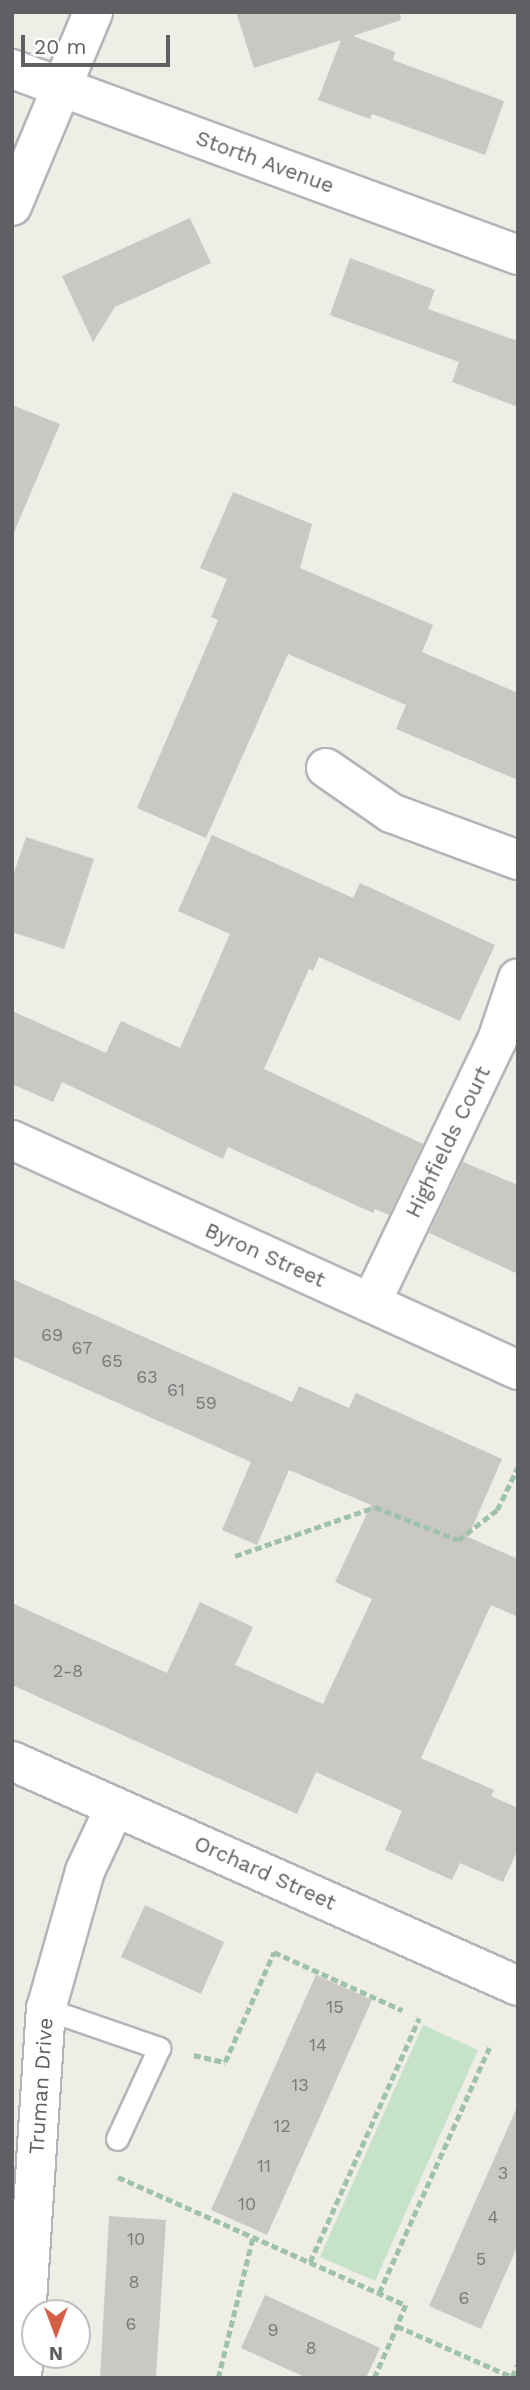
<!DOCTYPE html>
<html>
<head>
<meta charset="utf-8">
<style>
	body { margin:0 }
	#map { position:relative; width:530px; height:2390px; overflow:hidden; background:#eeede6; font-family:"Work Sans",sans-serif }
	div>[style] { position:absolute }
	.green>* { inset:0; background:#c6e2c8 }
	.building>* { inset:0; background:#c9c8c2 }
	.path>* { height:4.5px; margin-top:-2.25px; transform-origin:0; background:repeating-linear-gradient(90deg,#9fc2ad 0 7px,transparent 0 10.5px) }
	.roads { filter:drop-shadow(2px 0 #b3b5b9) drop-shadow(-2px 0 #b3b5b9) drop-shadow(0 2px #b3b5b9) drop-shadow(0 -2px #b3b5b9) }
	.service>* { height:21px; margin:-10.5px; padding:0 10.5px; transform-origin:10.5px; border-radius:10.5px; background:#fff }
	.minor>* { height:38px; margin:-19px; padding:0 19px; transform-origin:19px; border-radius:19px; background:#fff }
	span { translate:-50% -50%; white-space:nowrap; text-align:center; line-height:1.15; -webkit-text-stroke:5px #fff; paint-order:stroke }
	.number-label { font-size:18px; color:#797a7c }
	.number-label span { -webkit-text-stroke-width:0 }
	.street-label { font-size:21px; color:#5e6064 }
	.frame { position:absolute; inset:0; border:14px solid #5e6064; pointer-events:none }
	.north { position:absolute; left:21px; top:2299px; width:70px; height:70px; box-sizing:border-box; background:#fff; border:2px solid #bfbfc1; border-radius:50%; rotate:180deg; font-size:19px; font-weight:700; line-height:28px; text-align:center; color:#5e6064 }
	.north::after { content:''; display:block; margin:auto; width:24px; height:32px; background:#d45e46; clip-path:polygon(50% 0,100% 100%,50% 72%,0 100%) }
	.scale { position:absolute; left:21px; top:35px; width:149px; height:32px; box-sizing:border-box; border:4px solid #5e6064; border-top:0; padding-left:9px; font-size:21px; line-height:24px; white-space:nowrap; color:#5e6064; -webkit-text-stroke:5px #fff; paint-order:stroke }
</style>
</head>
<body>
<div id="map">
	<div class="green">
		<div style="clip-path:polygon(423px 2025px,478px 2050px,375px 2281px,320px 2257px)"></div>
	</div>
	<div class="building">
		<div style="clip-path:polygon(236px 12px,400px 12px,401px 20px,353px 36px,395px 52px,393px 60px,504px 101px,485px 155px,372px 114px,370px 119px,318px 100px,341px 40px,254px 68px)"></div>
		<div style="clip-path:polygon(190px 218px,211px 263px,115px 307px,93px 342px,62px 276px)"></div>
		<div style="clip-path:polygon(350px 258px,435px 290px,428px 309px,518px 341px,518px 407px,452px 382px,459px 362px,330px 315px)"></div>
		<div style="clip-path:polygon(12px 405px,60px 424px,12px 537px)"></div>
		<div style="clip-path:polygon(233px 492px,312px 524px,300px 568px,433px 625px,422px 652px,518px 693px,518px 780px,396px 729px,406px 705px,288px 654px,206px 838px,137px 808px,218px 620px,211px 617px,227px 579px,200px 568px)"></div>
		<div style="clip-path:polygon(212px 835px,353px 898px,360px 883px,495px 945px,460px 1021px,319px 957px,313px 971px,309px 969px,264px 1069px,423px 1144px,389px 1215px,375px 1209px,373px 1213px,228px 1147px,223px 1159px,62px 1082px,53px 1102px,12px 1084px,12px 1011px,106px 1053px,121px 1021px,180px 1048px,230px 934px,178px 911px)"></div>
		<div style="clip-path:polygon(26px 837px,94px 859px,64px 949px,12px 932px,12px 879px)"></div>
		<div style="clip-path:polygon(463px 1162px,518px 1185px,518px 1274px,429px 1233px)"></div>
		<div style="clip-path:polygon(12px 1279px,292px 1402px,299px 1386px,349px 1408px,356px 1393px,502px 1459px,468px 1537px,518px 1559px,518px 1617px,491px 1605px,421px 1758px,494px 1790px,491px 1796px,518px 1808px,518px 1849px,503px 1882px,460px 1863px,452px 1880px,385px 1850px,402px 1811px,316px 1772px,297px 1814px,12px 1685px,12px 1603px,167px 1673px,200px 1602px,253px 1627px,235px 1665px,323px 1704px,372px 1599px,335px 1582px,371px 1505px,289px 1470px,257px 1545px,222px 1530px,251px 1462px,12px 1356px)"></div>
		<div style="clip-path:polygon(145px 1905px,224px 1942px,201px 1994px,121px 1957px)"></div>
		<div style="clip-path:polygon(316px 1975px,372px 2000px,267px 2235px,211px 2210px)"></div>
		<div style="clip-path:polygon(518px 2105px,518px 2245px,481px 2329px,429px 2306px)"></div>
		<div style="clip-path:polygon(109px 2216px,166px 2220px,156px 2378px,100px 2378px)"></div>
		<div style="clip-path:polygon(265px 2295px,380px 2348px,366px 2378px,307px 2378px,241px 2348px)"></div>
	</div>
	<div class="path">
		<div style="left:235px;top:1556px;width:148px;rotate:-19.3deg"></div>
		<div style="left:375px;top:1507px;width:89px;rotate:21.7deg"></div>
		<div style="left:458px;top:1540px;width:49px;rotate:-37.6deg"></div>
		<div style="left:497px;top:1510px;width:48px;rotate:-64deg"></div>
		<div style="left:194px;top:2055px;width:32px;rotate:13deg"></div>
		<div style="left:225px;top:2062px;width:120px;rotate:-66deg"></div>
		<div style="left:274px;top:1952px;width:141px;rotate:24.4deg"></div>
		<div style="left:118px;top:2177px;width:315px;rotate:24deg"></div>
		<div style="left:406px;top:2305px;width:23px;rotate:113deg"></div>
		<div style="left:310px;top:2262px;width:267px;rotate:-65.9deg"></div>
		<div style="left:379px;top:2293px;width:269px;rotate:-65.8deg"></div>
		<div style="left:218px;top:2378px;width:145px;rotate:-76.1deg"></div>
		<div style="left:374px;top:2378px;width:57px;rotate:-66.1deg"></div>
		<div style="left:397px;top:2326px;width:126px;rotate:23.9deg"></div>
		<div style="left:512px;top:2377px;width:14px;rotate:-65deg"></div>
	</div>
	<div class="roads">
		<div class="service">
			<div style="left:46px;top:2009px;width:120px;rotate:19deg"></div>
			<div style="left:159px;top:2048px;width:100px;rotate:114.8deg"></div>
		</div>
		<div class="minor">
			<div style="left:12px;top:69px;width:539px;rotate:20.18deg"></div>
			<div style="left:12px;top:206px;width:210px;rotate:-67.3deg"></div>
			<div style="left:326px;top:768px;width:79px;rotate:34.7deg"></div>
			<div style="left:391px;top:813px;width:135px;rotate:20.3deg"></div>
			<div style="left:12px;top:1140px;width:556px;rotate:24.44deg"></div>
			<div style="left:371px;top:1303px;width:292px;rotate:-64.4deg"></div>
			<div style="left:497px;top:1040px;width:65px;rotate:-71.3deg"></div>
			<div style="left:12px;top:1761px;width:554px;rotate:23.97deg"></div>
			<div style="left:22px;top:2378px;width:370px;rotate:-86.3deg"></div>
			<div style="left:46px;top:2009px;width:143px;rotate:-74.2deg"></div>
			<div style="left:85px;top:1871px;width:71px;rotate:-64.9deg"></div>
		</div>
	</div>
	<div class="number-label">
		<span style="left:52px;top:1335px">69</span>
		<span style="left:82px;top:1348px">67</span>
		<span style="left:112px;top:1361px">65</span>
		<span style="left:147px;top:1377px">63</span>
		<span style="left:176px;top:1390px">61</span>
		<span style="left:206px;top:1403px">59</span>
		<span style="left:68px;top:1671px">2-8</span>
		<span style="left:335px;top:2007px">15</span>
		<span style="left:318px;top:2045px">14</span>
		<span style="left:300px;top:2085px">13</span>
		<span style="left:282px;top:2126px">12</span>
		<span style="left:264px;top:2166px">11</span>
		<span style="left:503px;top:2173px">3</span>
		<span style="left:247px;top:2204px">10</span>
		<span style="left:493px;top:2217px">4</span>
		<span style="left:136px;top:2239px">10</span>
		<span style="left:481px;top:2259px">5</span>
		<span style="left:134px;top:2282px">8</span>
		<span style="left:464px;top:2298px">6</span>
		<span style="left:131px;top:2324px">6</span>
		<span style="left:273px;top:2330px">9</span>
		<span style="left:311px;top:2348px">8</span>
	</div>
	<div class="street-label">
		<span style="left:265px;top:162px;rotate:20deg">Storth Avenue</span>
		<span style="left:448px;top:1142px;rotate:-64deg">Highfields Court</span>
		<span style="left:265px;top:1255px;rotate:24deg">Byron Street</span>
		<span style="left:265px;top:1873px;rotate:24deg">Orchard Street</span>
		<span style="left:41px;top:2086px;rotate:-86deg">Truman Drive</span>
	</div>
	<div class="frame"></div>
	<div class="north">N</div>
	<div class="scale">20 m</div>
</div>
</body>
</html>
